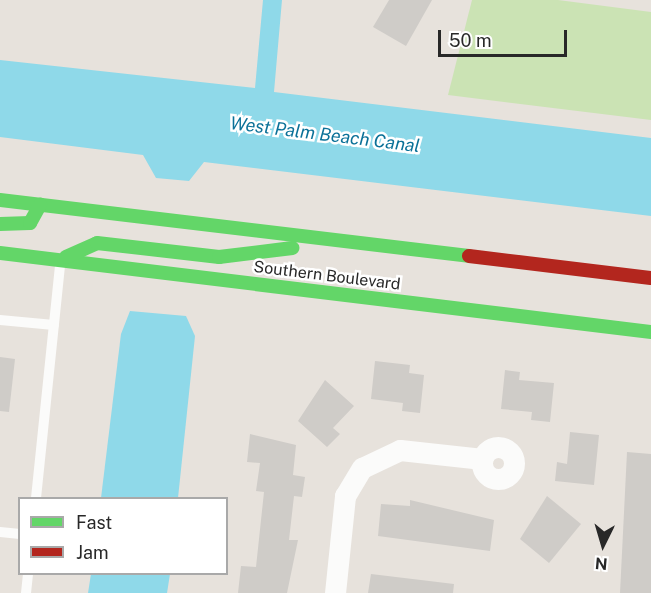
<!DOCTYPE html>
<html>
<head>
<meta charset="utf-8">
<style>
	body { margin:0 }
	#map { position:relative; width:651px; height:593px; overflow:hidden; background:#e7e2dc; font-family:"Public Sans",sans-serif }
	div>[style] { position:absolute }
	.green>* { inset:0; background:#cbe3b4 }
	.water>* { inset:0; background:#8fd9e9 }
	.building>* { inset:0; background:#cfccc8 }
	.lane>* { height:10px; margin:-5px; padding:0 5px; transform-origin:5px; border-radius:5px; background:#fbfbfa }
	.street>* { height:21px; margin:-10.5px; padding:0 10.5px; transform-origin:10.5px; border-radius:10.5px; background:#fbfbfa }
	.street>.ring { margin:-10.5px; padding:0; box-sizing:content-box; background:none; border:21px solid #fbfbfa; border-radius:50% }
	.fast>* { height:14px; margin:-7px; padding:0 7px; transform-origin:7px; border-radius:7px; background:#63d668 }
	.jam>* { height:14px; margin:-7px; padding:0 7px; transform-origin:7px; border-radius:7px; background:#b3261e }
	span { translate:-50% -50%; white-space:nowrap; text-align:center; line-height:1.15; -webkit-text-stroke:5px #fff; paint-order:stroke }
	.street-label { font-size:16px; color:#282828 }
	.water-label { font-size:18px; color:#0b7198; font-style:italic }
	.legend { position:absolute; left:18px; top:497px; width:210px; height:78px; box-sizing:border-box; background:#fff; border:2px solid #a9a9a9; margin:0; padding:8px 10px; list-style:none; font-size:18px; color:#282828 }
	.legend li { display:flex; align-items:center; gap:12px; height:30px }
	.legend b { width:30px; border:2px solid #a9a9a9 }
	.north { position:absolute; left:573px; top:515px; width:60px; height:60px; -webkit-text-stroke:4px #fff; paint-order:stroke; rotate:185deg; font-size:16px; font-weight:700; line-height:24px; text-align:center; color:#282828 }
	.north::after { content:''; display:block; margin:auto; width:21px; height:27px; background:#282828; clip-path:polygon(50% 0,100% 100%,50% 72%,0 100%) }
	.scale { position:absolute; left:438px; top:30px; width:129px; height:27px; box-sizing:border-box; border:3px solid #282828; border-top:0; padding-left:8px; font-size:18px; line-height:21px; white-space:nowrap; color:#282828; -webkit-text-stroke:4px #fff; paint-order:stroke }
</style>
</head>
<body>
<div id="map">
	<div class="green">
		<div style="clip-path:polygon(472px 0,558px 0,651px 12px,651px 120px,448px 95px)"></div>
	</div>
	<div class="water">
		<div style="clip-path:polygon(263px 0,282px 0,274px 92px,651px 138px,651px 216px,204px 162px,189px 181px,156px 178px,143px 155px,0 137px,0 60px,255px 88px)"></div>
		<div style="clip-path:polygon(130px 311px,186px 316px,195px 336px,178px 498px,101px 498px,121px 334px)"></div>
		<div style="clip-path:polygon(91px 574px,170px 574px,167px 593px,88px 593px)"></div>
	</div>
	<div class="building">
		<div style="clip-path:polygon(389px 0,432px 0,406px 46px,373px 27px)"></div>
		<div style="clip-path:polygon(0 357px,15px 359px,9px 412px,0 411px)"></div>
		<div style="clip-path:polygon(375px 361px,410px 365px,409px 373px,424px 375px,420px 413px,402px 411px,403px 403px,371px 399px)"></div>
		<div style="clip-path:polygon(505px 370px,520px 372px,519px 380px,554px 383px,550px 422px,531px 420px,532px 412px,501px 409px)"></div>
		<div style="clip-path:polygon(325px 380px,354px 406px,333px 428px,340px 434px,327px 447px,298px 421px)"></div>
		<div style="clip-path:polygon(570px 432px,599px 435px,594px 485px,555px 481px,557px 462px,567px 464px)"></div>
		<div style="clip-path:polygon(250px 434px,296px 445px,293px 475px,305px 477px,302px 497px,294px 496px,289px 540px,298px 540px,287px 593px,238px 593px,241px 566px,256px 567px,264px 492px,256px 491px,260px 463px,247px 462px)"></div>
		<div style="clip-path:polygon(627px 452px,651px 454px,651px 593px,620px 593px)"></div>
		<div style="clip-path:polygon(547px 496px,581px 524px,549px 563px,520px 539px)"></div>
		<div style="clip-path:polygon(410px 500px,494px 520px,490px 551px,378px 536px,381px 504px,410px 506px)"></div>
		<div style="clip-path:polygon(371px 574px,454px 584px,453px 593px,368px 593px)"></div>
	</div>
	<div class="lane">
		<div style="left:0;top:320px;width:54px;rotate:5.3deg"></div>
		<div style="left:36px;top:498px;width:235px;rotate:-84.1deg"></div>
		<div style="left:0;top:532px;width:20px;rotate:6deg"></div>
		<div style="left:26px;top:593px;width:19px;rotate:-84deg"></div>
	</div>
	<div class="street">
		<div class="ring" style="left:482px;top:447px;width:11px;height:11px"></div>
		<div style="left:335px;top:593px;width:98px;rotate:-84.1deg"></div>
		<div style="left:345px;top:496px;width:33px;rotate:-59deg"></div>
		<div style="left:362px;top:468px;width:42px;rotate:-25.3deg"></div>
		<div style="left:400px;top:450px;width:83px;rotate:6.2deg"></div>
	</div>
	<div class="fast">
		<div style="left:0;top:200px;width:472px;rotate:6.8deg"></div>
		<div style="left:0;top:224px;width:30px;rotate:-2deg"></div>
		<div style="left:30px;top:223px;width:21px;rotate:-61deg"></div>
		<div style="left:0;top:253px;width:656px;rotate:6.92deg"></div>
		<div style="left:66px;top:257px;width:34px;rotate:-24deg"></div>
		<div style="left:97px;top:243px;width:123px;rotate:6.5deg"></div>
		<div style="left:219px;top:257px;width:74px;rotate:-7deg"></div>
	</div>
	<div class="jam">
		<div style="left:469px;top:256px;width:183px;rotate:6.9deg"></div>
	</div>
	<div class="street-label">
		<span style="left:327px;top:276px;rotate:7deg">Southern Boulevard</span>
	</div>
	<div class="water-label">
		<span style="left:325px;top:135px;rotate:7deg">West Palm Beach Canal</span>
	</div>
	<ul class="legend">
	<li><b style="height:8px;background:#63d668"></b>Fast</li>
	<li><b style="height:8px;background:#b3261e"></b>Jam</li>
	</ul>
	<div class="north">N</div>
	<div class="scale">50 m</div>
</div>
</body>
</html>
